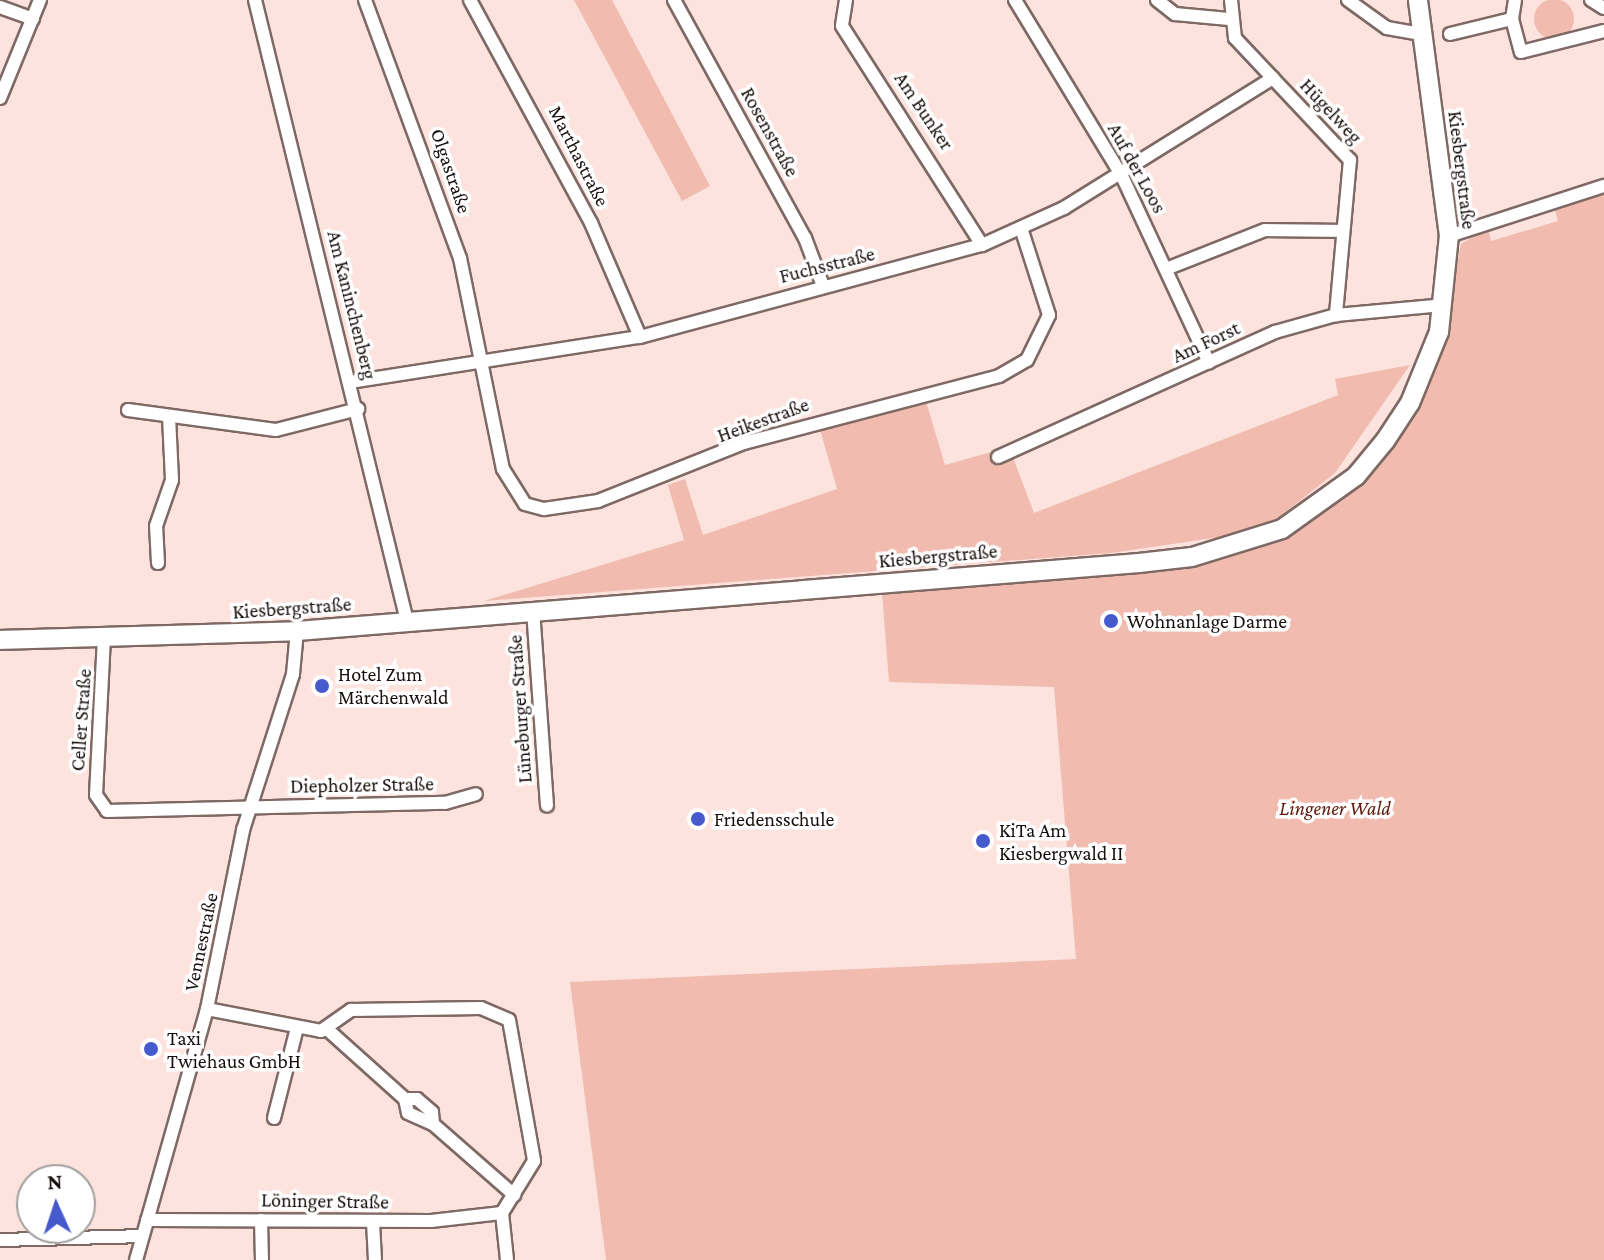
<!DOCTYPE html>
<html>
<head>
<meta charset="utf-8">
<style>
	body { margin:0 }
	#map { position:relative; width:1604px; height:1260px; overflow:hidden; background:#fce3de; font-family:"Crimson Pro",serif }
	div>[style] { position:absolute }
	.green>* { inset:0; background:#f1bbaf }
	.round { border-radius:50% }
	.roads { filter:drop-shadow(2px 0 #7e6964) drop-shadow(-2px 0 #7e6964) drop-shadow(0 2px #7e6964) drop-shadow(0 -2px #7e6964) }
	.street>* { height:12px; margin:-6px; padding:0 6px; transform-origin:6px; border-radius:6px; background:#fff }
	.secondary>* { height:18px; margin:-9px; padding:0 9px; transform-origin:9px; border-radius:9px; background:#fff }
	.dots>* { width:22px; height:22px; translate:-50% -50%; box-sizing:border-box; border:4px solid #fff; border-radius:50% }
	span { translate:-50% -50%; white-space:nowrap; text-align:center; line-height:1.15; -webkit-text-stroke:7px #fff; paint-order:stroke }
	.street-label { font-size:20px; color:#160e0c }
	.poi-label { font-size:20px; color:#160e0c }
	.left { translate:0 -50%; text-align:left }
	.park-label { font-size:20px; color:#5e1b0c; font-style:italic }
	.north { position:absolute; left:16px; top:1164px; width:80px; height:80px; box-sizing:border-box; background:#fff; border:2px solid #a29f9e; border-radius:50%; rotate:357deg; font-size:22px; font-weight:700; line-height:32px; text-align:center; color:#160e0c }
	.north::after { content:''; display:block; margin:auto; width:28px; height:36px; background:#4659cd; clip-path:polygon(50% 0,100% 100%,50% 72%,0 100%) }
</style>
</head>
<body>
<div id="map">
	<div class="green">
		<div class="round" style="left:1534px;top:-1px;width:40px;height:40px"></div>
		<div style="clip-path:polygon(574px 0,612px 0,710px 186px,682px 201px)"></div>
		<div style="clip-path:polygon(1604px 190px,1604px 1260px,606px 1260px,570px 982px,1076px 959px,1054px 687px,889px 682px,882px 592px,1195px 565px,1286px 534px,1356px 476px,1444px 334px,1461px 244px,1488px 228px,1491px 241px,1558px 221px,1555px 210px)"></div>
		<div style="clip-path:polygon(1410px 365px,1335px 473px,1278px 518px,1234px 535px,1111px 553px,484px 601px,684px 540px,668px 485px,685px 479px,703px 535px,837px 489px,819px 426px,925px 398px,945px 465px,1009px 447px,1034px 513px,1338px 395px,1335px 379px)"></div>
	</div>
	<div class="roads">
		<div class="street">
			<div style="left:255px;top:0;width:639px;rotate:76.25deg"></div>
			<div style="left:365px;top:0;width:275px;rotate:69.8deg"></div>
			<div style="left:460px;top:258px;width:215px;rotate:78.5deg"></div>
			<div style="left:503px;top:469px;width:41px;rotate:57.8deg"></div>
			<div style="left:525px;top:504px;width:20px;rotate:15deg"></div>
			<div style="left:544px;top:509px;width:55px;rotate:-8.4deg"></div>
			<div style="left:598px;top:501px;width:157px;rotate:-21.7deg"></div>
			<div style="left:744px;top:443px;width:264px;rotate:-14.7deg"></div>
			<div style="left:999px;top:376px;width:32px;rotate:-30deg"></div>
			<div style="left:1027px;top:360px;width:50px;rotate:-63.9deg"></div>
			<div style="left:1049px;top:315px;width:88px;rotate:-107.8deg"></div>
			<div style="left:470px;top:0;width:254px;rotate:61.5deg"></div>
			<div style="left:591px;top:223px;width:124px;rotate:66.7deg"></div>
			<div style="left:674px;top:0;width:272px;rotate:61.2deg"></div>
			<div style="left:805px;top:238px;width:51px;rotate:69.4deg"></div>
			<div style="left:846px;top:0;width:26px;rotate:99deg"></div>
			<div style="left:842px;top:26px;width:260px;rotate:57.4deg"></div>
			<div style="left:1015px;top:0;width:204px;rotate:58.7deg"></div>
			<div style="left:1121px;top:174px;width:208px;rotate:65deg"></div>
			<div style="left:1157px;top:0;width:23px;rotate:38deg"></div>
			<div style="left:1175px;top:14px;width:54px;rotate:5.3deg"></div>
			<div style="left:1231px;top:0;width:38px;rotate:84deg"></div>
			<div style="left:1235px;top:38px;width:168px;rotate:46.7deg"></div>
			<div style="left:1350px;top:160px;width:156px;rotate:95.2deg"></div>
			<div style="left:1348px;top:0;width:48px;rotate:35.7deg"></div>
			<div style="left:1387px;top:28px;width:36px;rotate:10deg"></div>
			<div style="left:1591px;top:0;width:15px;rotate:32deg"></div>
			<div style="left:0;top:7px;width:35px;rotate:20deg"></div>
			<div style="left:1512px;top:19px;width:34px;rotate:75deg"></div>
			<div style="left:1521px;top:52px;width:86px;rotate:-14.2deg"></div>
			<div style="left:1450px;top:34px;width:64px;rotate:-13.6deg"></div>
			<div style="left:1512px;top:19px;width:19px;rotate:-81deg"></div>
			<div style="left:0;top:98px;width:106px;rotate:-67.8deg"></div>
			<div style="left:1449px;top:236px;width:163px;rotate:-17.9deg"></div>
			<div style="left:1166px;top:269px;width:106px;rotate:-21.5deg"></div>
			<div style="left:1265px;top:230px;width:78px;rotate:0.7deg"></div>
			<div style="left:351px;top:382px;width:292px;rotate:-8.9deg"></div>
			<div style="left:640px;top:337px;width:354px;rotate:-15.1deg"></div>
			<div style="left:982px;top:245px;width:90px;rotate:-24.3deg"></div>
			<div style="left:1064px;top:208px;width:246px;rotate:-31.9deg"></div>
			<div style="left:128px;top:410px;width:149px;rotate:7.7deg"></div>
			<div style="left:276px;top:430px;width:85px;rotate:-14.4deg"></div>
			<div style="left:998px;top:457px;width:304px;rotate:-24.3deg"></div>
			<div style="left:1275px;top:332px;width:63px;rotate:-15.6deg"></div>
			<div style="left:1336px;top:315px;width:107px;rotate:-5.3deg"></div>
			<div style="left:158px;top:563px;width:37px;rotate:-93deg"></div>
			<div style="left:156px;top:526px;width:49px;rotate:-70.8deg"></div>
			<div style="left:172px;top:480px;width:63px;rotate:-92.7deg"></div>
			<div style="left:533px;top:610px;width:196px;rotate:85.9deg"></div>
			<div style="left:104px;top:637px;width:158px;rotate:92.9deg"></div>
			<div style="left:96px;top:795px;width:19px;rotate:55deg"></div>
			<div style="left:107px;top:811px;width:338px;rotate:-1.4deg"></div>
			<div style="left:445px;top:803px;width:32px;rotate:-16deg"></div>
			<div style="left:207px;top:1009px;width:116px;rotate:10.9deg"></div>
			<div style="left:321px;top:1031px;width:37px;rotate:-35deg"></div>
			<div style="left:351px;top:1010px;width:130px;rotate:-0.9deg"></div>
			<div style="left:481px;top:1008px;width:30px;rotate:23deg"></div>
			<div style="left:509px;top:1020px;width:143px;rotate:79.9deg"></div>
			<div style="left:534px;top:1161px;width:61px;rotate:121.6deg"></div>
			<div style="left:502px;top:1213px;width:47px;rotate:83.9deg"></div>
			<div style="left:328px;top:1030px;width:103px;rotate:41.9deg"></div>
			<div style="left:405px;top:1099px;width:14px;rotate:78deg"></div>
			<div style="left:408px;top:1113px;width:27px;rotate:24deg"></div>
			<div style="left:405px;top:1099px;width:12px"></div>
			<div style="left:417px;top:1099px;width:20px;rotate:41deg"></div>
			<div style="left:432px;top:1112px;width:12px;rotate:85deg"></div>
			<div style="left:433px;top:1124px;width:108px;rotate:41.2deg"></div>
			<div style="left:274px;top:1118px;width:93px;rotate:-75.7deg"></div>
			<div style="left:147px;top:1220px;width:284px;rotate:0.2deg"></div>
			<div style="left:431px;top:1221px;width:71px;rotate:-6.4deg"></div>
			<div style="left:261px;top:1220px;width:40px;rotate:88.6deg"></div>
			<div style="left:373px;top:1222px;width:38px;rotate:87deg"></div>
			<div style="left:1px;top:1240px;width:141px;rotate:-1.6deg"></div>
			<div style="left:136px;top:1260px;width:261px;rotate:-74.2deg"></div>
			<div style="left:207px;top:1009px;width:183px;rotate:-78.6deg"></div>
			<div style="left:243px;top:830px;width:164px;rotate:-72.2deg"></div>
			<div style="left:293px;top:674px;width:43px;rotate:-84.7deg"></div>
		</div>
		<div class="secondary">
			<div style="left:0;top:640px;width:297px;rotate:-1.7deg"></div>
			<div style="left:297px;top:631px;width:845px;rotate:-4.62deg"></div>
			<div style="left:1139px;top:563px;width:53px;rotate:-6.5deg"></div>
			<div style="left:1192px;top:557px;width:94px;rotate:-17.3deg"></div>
			<div style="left:1282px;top:529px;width:91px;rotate:-35.6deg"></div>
			<div style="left:1356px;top:476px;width:45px;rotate:-50.4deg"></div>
			<div style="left:1385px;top:441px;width:45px;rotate:-56.7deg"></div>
			<div style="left:1410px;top:403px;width:77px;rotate:-67.8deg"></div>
			<div style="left:1439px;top:332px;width:97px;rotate:-84.1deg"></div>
			<div style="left:1449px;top:236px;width:238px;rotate:-97.5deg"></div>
		</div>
	</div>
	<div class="dots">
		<div style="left:1111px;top:621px;background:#4659cd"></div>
		<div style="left:322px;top:686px;background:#4659cd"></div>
		<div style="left:698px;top:819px;background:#4659cd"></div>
		<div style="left:983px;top:841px;background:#4659cd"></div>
		<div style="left:151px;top:1049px;background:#4659cd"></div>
	</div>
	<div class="street-label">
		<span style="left:924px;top:111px;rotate:56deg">Am Bunker</span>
		<span style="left:1331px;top:111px;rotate:47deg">Hügelweg</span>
		<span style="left:770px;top:132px;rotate:61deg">Rosenstraße</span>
		<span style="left:579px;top:156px;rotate:63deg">Marthastraße</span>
		<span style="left:1137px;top:168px;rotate:61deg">Auf der Loos</span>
		<span style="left:1462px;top:170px;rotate:83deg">Kiesbergstraße</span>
		<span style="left:451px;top:171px;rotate:71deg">Olgastraße</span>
		<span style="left:827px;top:265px;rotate:-14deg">Fuchsstraße</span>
		<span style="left:352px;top:305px;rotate:76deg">Am Kaninchenberg</span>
		<span style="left:1206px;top:342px;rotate:-25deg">Am Forst</span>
		<span style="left:763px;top:420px;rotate:-20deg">Heikestraße</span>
		<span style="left:938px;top:556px;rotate:-5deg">Kiesbergstraße</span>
		<span style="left:292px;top:608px;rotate:-4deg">Kiesbergstraße</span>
		<span style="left:520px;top:709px;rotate:-94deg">Lüneburger Straße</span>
		<span style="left:81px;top:720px;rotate:-86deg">Celler Straße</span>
		<span style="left:362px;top:785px;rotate:-1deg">Diepholzer Straße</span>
		<span style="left:201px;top:942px;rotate:-78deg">Vennestraße</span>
		<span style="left:325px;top:1201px;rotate:1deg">Löninger Straße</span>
	</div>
	<div class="poi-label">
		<span class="left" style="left:1127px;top:621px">Wohnanlage Darme</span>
		<span class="left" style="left:338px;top:686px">Hotel Zum<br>Märchenwald</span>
		<span class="left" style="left:714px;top:819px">Friedensschule</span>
		<span class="left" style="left:999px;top:842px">KiTa Am<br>Kiesbergwald II</span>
		<span class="left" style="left:167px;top:1050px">Taxi<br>Twiehaus GmbH</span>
	</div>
	<div class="park-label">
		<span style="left:1335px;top:808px">Lingener Wald</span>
	</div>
	<div class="north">N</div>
</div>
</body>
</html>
